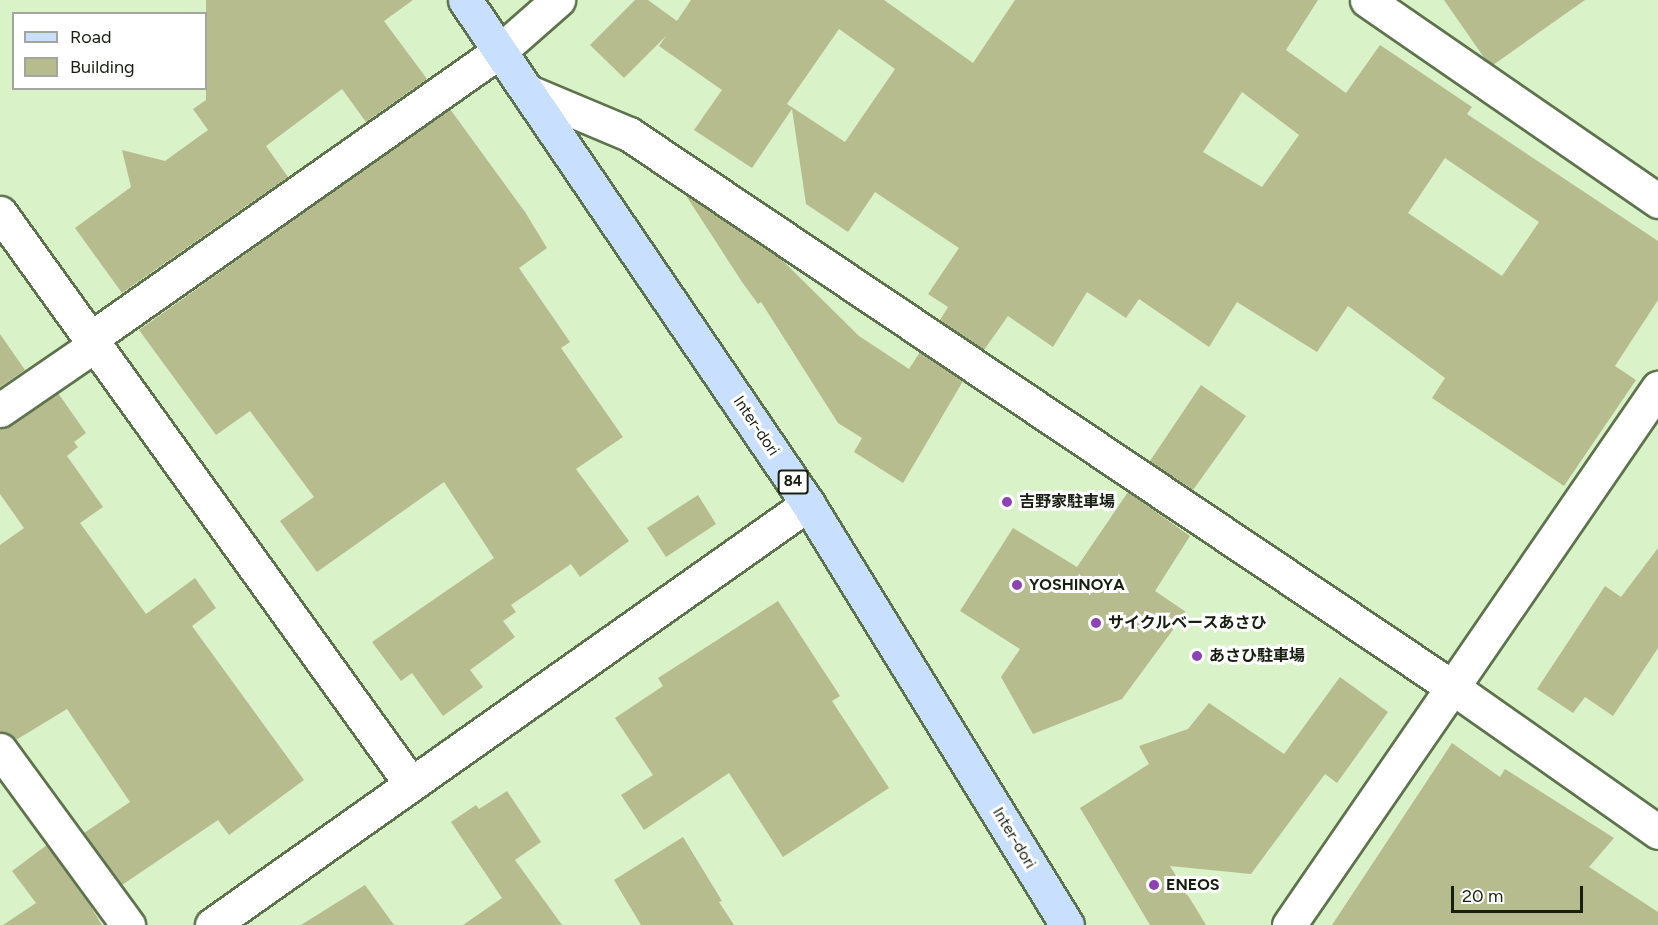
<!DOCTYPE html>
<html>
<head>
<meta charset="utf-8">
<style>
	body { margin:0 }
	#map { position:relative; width:1658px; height:925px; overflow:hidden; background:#d9f2c7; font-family:Figtree,"Noto Sans JP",sans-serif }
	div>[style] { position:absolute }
	.building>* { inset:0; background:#b7bc8e }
	.roads { filter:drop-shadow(2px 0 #5d734d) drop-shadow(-2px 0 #5d734d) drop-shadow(0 2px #5d734d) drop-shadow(0 -2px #5d734d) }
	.street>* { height:33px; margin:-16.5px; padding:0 16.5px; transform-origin:16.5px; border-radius:16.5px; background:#fff }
	.secondary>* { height:33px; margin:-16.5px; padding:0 16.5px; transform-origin:16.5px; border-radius:16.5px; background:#fff }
	.primary>* { height:33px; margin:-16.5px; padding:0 16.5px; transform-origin:16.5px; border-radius:16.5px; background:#c8e0fd }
	.dots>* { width:16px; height:16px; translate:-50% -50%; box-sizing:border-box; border:3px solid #fff; border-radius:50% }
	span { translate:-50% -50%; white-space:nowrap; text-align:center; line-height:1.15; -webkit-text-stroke:6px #fff; paint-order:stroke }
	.shield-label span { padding:2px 4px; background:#fff; border:2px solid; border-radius:4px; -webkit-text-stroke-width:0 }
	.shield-label { font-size:15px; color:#172010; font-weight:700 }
	.street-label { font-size:16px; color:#172010 }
	.poi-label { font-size:16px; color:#172010; font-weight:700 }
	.left { translate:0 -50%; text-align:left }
	.legend { position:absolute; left:12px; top:12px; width:195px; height:78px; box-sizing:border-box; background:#fff; border:2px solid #a2a69f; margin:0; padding:8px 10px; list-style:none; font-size:18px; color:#172010 }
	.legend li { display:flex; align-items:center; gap:12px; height:30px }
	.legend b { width:30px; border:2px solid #a2a69f }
	.scale { position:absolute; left:1451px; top:886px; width:132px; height:27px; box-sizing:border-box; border:3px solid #172010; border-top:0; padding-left:8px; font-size:18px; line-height:21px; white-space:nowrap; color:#172010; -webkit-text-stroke:4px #fff; paint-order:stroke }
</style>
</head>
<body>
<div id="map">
	<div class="building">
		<div style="clip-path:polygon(206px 0,413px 0,384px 21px,427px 79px,366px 122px,342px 89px,266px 146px,288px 177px,122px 293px,75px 228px,131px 187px,122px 150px,165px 161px,208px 130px,193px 109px,206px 100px)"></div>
		<div style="clip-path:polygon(evenodd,635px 0,648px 0,677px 21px,691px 0,884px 0,973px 63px,1015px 0,1318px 0,1286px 50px,1346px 93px,1380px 45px,1472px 107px,1467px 114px,1658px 241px,1658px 300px,1615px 366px,1636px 380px,1564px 486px,1432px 398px,1445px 378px,1348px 306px,1317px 352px,1237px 302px,1209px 347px,1139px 299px,1126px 318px,1087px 292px,1053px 347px,1008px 316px,984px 350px,940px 320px,948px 307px,928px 294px,959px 248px,875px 192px,848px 232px,806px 204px,792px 109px,752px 168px,694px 130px,722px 90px,659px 46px,666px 36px,624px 78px,590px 45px,635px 0,839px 29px,895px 69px,845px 142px,787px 104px,839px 29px,635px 0,1242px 92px,1299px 135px,1262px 187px,1203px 152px,1242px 92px,635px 0,1445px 158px,1539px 222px,1502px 276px,1408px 213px,1445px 158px)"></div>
		<div style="clip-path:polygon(1444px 0,1585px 0,1493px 65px,1485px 59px)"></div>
		<div style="clip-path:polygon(450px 109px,525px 212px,547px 248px,519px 268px,570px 342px,561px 348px,623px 437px,576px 469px,629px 541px,580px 577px,571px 564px,511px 605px,516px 612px,503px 621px,515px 637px,470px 670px,483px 687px,443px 716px,412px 673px,401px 681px,372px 642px,494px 558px,444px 482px,317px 572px,280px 521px,314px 497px,250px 411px,216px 435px,139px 330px)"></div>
		<div style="clip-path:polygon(685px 194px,780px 258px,859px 336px,909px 369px,920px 352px,963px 381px,903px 483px,854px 452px,862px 438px,838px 423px,761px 302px,758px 304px,742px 282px)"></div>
		<div style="clip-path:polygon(0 334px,25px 370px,0 387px)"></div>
		<div style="clip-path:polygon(1201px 385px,1246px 416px,1193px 490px,1150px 461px)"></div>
		<div style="clip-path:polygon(58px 393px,86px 433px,74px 442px,78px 447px,67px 456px,103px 507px,80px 523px,146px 614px,195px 578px,216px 608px,192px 626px,304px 780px,229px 835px,218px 820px,122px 885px,84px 833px,130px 802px,67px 709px,16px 740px,8px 733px,0 732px,0 545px,24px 528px,0 494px,0 429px,11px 425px)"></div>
		<div style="clip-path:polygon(1128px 492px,1190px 536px,1155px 591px,1186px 612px,1122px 699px,1033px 734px,1001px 677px,1020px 649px,960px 611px,1013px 528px,1077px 567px)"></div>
		<div style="clip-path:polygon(698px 495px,716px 524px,666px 557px,647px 528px)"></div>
		<div style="clip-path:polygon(1658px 548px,1658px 648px,1613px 716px,1585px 697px,1573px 713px,1537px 689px,1605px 586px,1621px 597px)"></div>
		<div style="clip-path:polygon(778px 601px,840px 696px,832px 701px,889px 788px,783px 857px,729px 773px,644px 830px,621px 795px,653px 775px,615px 718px,663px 686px,658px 678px)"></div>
		<div style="clip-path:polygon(1340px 677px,1388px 712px,1337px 783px,1325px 774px,1251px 874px,1170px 866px,1206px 925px,1150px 925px,1080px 808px,1149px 764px,1139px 746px,1188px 729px,1209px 703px,1284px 754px)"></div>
		<div style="clip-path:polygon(1452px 743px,1500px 777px,1505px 769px,1614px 838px,1589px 867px,1658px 912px,1658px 925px,1332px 925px)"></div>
		<div style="clip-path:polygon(507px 791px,541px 842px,515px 860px,562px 925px,463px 925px,502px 898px,451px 822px,476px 805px,479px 809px)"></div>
		<div style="clip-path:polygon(683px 837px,722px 901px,719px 902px,734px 925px,641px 925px,614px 880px)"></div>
		<div style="clip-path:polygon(47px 845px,91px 907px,102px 925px,3px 925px,36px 903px,12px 871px)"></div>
		<div style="clip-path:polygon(365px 885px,394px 925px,301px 925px)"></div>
	</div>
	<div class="roads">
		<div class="street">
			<div style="left:529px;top:92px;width:108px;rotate:22.8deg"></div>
			<div style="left:629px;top:134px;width:992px;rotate:33.9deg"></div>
			<div style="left:1452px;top:687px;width:252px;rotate:35.1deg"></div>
			<div style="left:90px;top:339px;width:502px;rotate:-35.11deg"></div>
			<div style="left:501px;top:50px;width:76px;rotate:-41.3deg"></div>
			<div style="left:0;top:410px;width:115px;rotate:-34.4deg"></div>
			<div style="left:0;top:750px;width:217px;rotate:53.8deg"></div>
			<div style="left:212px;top:925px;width:730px;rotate:-35.24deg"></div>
			<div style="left:1289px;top:925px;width:652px;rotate:-55.51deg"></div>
		</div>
		<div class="secondary">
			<div style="left:1367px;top:0;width:354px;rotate:34.6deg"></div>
			<div style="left:0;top:213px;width:704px;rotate:54.25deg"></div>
		</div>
		<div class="primary">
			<div style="left:465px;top:0;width:610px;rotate:55.76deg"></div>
			<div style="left:808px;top:504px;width:494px;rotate:58.4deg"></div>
		</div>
	</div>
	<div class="dots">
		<div style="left:1007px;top:502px;background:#8e43b4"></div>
		<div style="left:1017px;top:585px;background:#8e43b4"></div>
		<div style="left:1096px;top:623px;background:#8e43b4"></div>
		<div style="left:1197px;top:656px;background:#8e43b4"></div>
		<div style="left:1154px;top:885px;background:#8e43b4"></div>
	</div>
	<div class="shield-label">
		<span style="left:793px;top:482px">84</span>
	</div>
	<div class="street-label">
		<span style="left:756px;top:426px;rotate:56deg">Inter-dori</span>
		<span style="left:1014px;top:838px;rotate:59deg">Inter-dori</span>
	</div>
	<div class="poi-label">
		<span class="left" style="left:1019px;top:502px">吉野家駐車場</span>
		<span class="left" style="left:1029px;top:585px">YOSHINOYA</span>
		<span class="left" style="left:1108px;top:623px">サイクルベースあさひ</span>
		<span class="left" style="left:1209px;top:656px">あさひ駐車場</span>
		<span class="left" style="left:1166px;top:885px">ENEOS</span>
	</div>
	<ul class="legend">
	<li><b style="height:8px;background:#c8e0fd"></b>Road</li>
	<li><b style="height:16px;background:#b7bc8e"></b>Building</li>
	</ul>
	<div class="scale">20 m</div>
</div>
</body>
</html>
